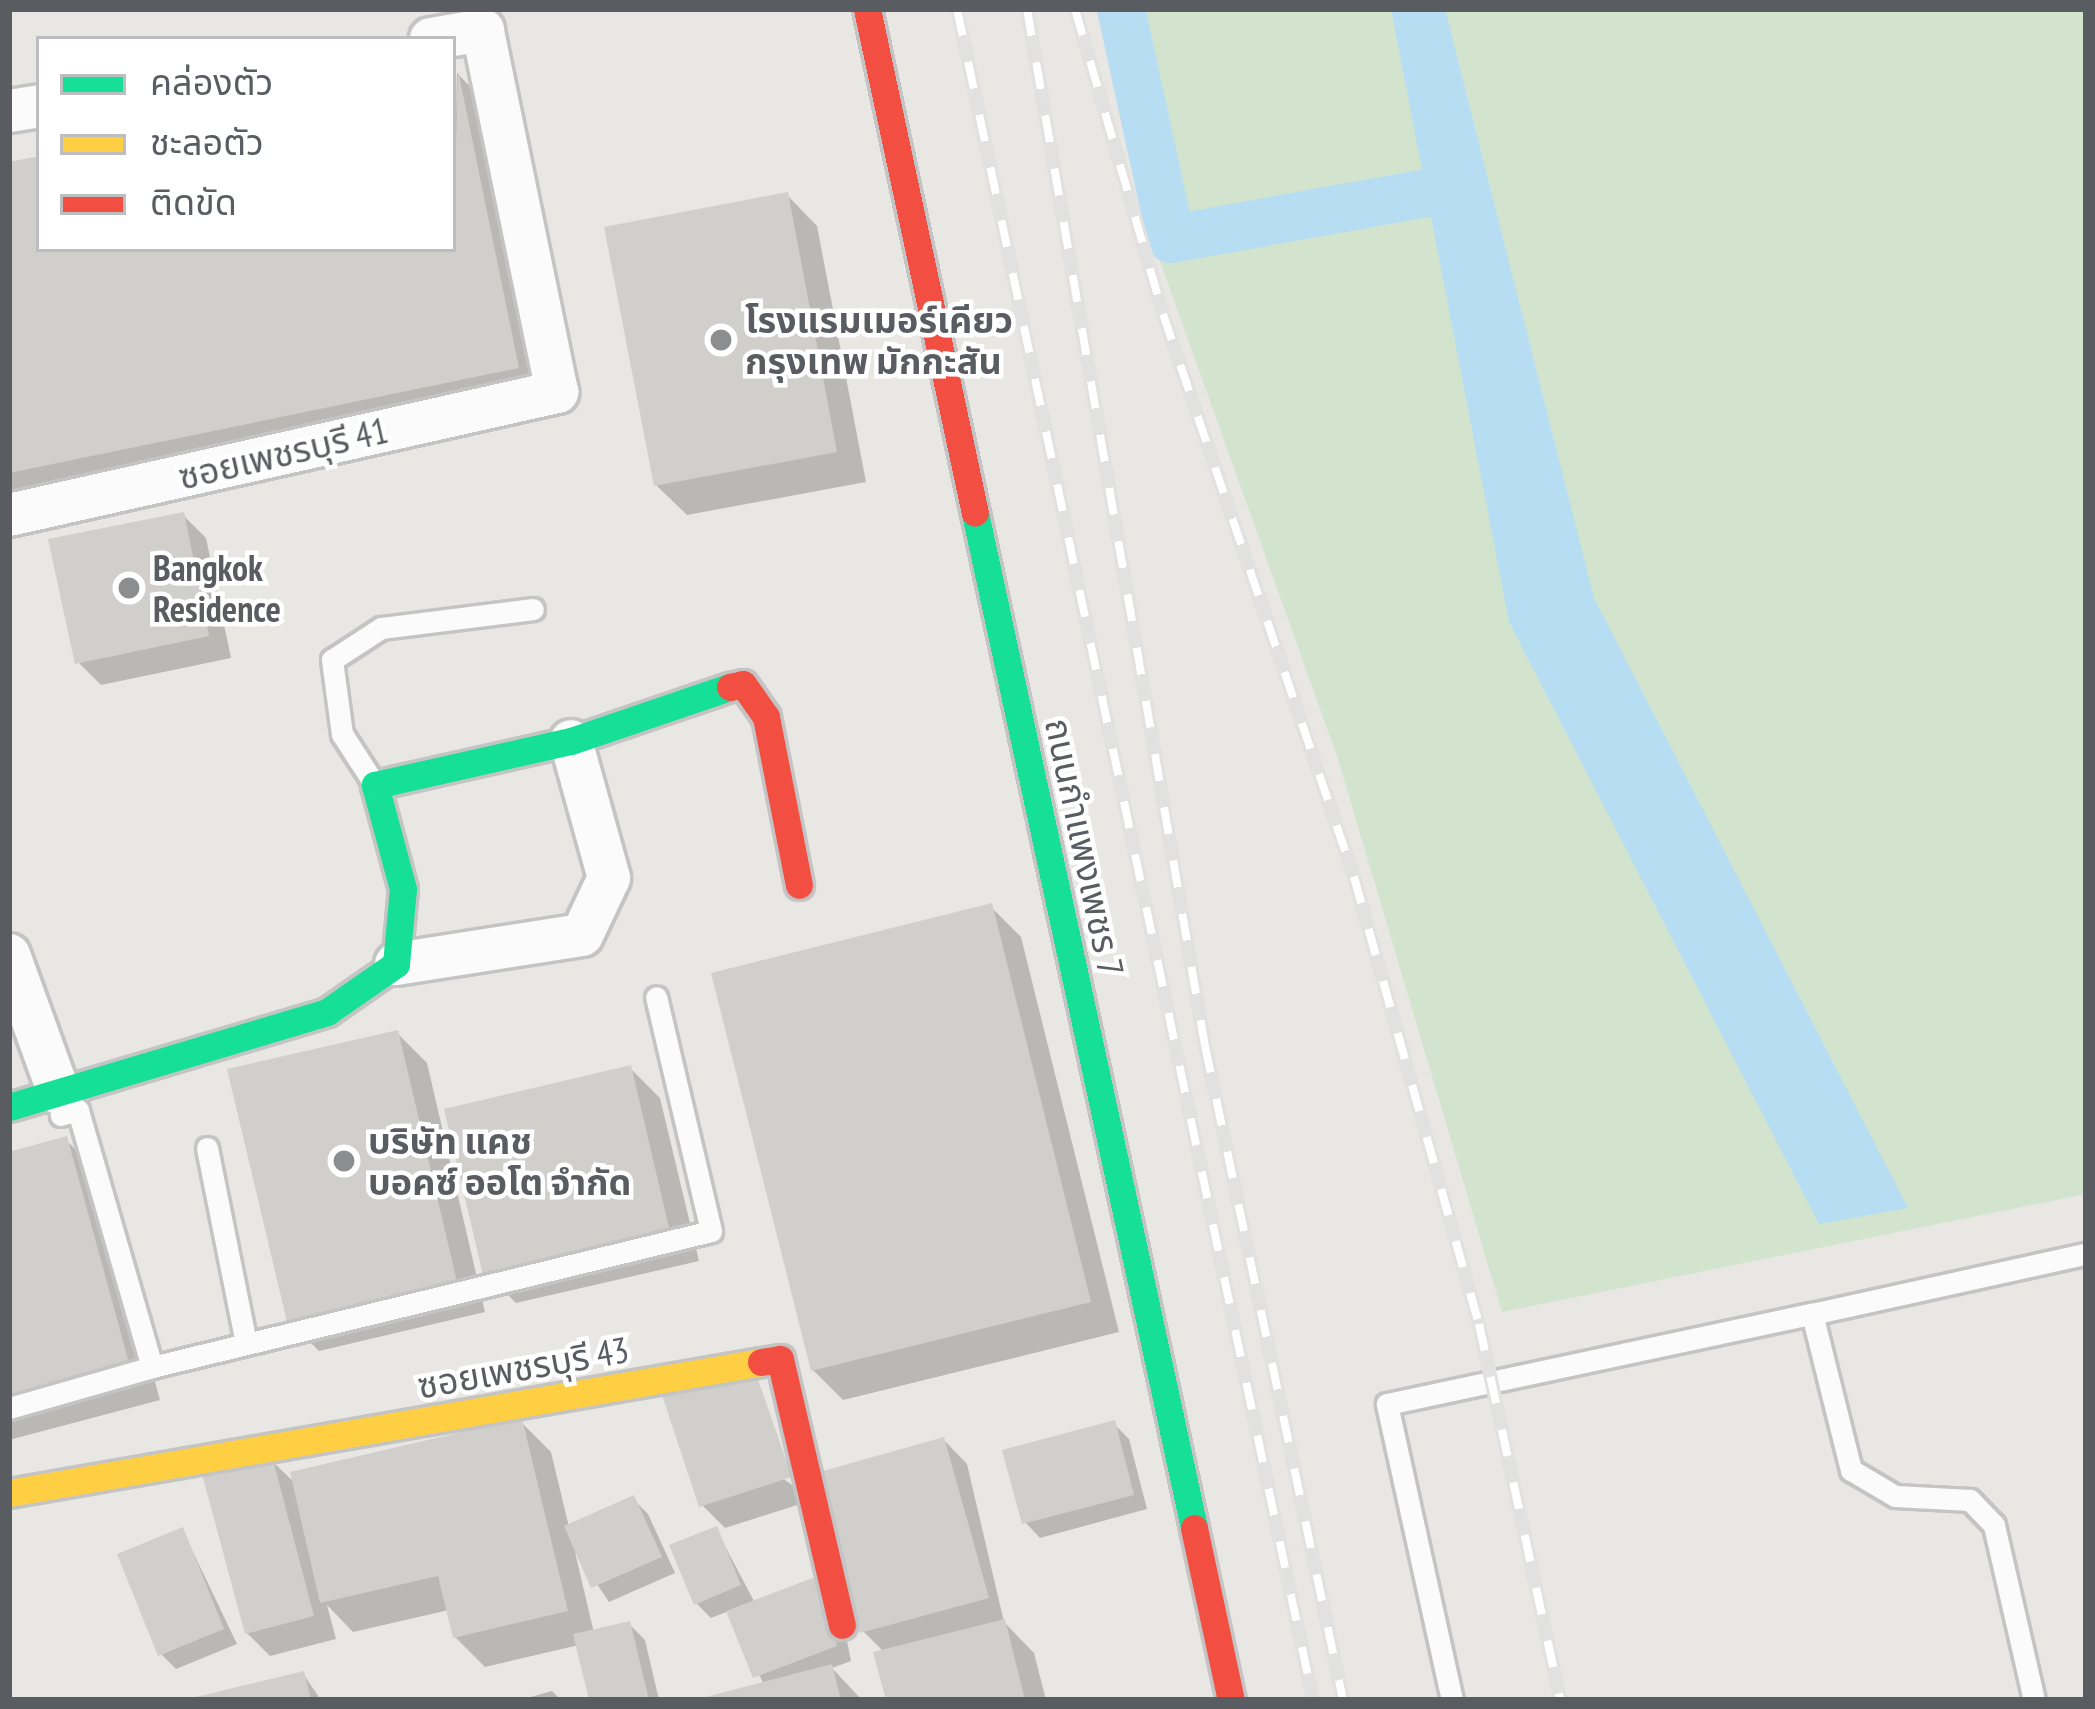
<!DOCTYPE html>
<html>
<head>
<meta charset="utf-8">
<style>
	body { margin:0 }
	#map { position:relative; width:2095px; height:1709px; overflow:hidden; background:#e8e7e3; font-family:"PT Sans Narrow","Noto Sans Thai",sans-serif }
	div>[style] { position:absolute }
	.green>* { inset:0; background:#d2e4ce }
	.water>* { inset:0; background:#b7ddf2 }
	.shadow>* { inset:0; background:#0003 }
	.canal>* { height:48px; margin:-24px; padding:0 24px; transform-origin:24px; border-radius:24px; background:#b7ddf2 }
	.building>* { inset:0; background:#d0cfcc }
	.roads { filter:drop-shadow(3px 0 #c4c4c4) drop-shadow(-3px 0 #c4c4c4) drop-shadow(0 3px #c4c4c4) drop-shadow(0 -3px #c4c4c4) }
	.lane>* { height:21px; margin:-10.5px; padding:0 10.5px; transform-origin:10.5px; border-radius:10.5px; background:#fcfbfb }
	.street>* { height:42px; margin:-21px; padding:0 21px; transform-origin:21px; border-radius:21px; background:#fcfbfb }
	.fast>* { height:27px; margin:-13.5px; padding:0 13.5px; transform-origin:13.5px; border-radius:13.5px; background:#16e098 }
	.slow>* { height:27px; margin:-13.5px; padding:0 13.5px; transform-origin:13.5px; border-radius:13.5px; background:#ffcf43 }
	.jam>* { height:27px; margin:-13.5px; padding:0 13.5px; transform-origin:13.5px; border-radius:13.5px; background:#f24e42 }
	.rail>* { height:14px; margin-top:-7px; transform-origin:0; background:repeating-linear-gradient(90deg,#fff 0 27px,#e1e1e0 0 54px); box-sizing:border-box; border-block:3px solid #e1e1e0 }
	.dots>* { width:33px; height:33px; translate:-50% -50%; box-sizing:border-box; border:6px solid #fff; border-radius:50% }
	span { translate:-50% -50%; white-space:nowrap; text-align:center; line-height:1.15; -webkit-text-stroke:9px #fff; paint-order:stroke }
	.poi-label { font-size:36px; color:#595c60; font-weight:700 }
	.left { translate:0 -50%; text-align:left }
	.street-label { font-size:36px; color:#595c60 }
	.frame { position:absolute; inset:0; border:12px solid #595c60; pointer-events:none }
	.legend { position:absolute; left:36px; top:36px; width:420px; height:216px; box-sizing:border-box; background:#fff; border:3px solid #bdbebf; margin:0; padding:15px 21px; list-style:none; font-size:36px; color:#595c60 }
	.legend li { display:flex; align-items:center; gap:24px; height:60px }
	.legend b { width:60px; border:3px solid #bdbebf }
</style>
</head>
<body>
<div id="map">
	<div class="green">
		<div style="clip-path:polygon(1101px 9px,2086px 9px,2086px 1194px,1502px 1312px,1338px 759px,1151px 236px)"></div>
	</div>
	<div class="water">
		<div style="clip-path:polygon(1391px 9px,1445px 9px,1594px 598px,1908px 1208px,1819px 1224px,1509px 622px)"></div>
	</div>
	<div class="shadow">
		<div style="clip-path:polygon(457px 73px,487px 104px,548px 398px,9px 508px,9px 165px,39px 159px,39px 249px,453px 249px)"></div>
		<div style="clip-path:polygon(787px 195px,817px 226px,866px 482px,687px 515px,656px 485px)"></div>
		<div style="clip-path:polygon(183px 515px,206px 538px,231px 658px,101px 685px,78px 662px)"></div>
		<div style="clip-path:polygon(991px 907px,1021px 937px,1119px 1332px,843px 1400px,813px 1370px)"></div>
		<div style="clip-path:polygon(397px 1033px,427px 1063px,485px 1312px,319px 1351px,289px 1321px)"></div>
		<div style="clip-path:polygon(630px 1068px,660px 1098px,699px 1261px,516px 1303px,486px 1273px)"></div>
		<div style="clip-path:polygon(66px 1140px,96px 1170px,160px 1400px,9px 1440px,9px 1155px)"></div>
		<div style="clip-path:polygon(665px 1394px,813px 1500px,725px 1528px,702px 1505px)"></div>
		<div style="clip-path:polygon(521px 1422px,551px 1452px,569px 1527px,633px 1499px,648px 1514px,675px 1573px,609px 1602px,575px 1552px,594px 1633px,629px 1624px,645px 1640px,659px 1700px,592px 1700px,579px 1645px,485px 1667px,455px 1637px,449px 1610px,353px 1632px,327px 1605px,336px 1639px,270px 1656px,247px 1633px,271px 1460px,296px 1484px)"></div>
		<div style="clip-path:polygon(1114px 1424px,1129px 1439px,1147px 1509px,1040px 1538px,1025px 1522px)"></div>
		<div style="clip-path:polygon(944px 1440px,967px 1464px,1004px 1622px,1034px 1653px,1046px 1700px,889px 1700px,884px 1652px,863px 1631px)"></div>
		<div style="clip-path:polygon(716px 1529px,755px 1603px,837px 1592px,851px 1661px,832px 1668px,862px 1700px,708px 1700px,764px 1685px,729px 1611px,711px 1618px,696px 1603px)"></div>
		<div style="clip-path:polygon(183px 1531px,237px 1644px,176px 1669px,161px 1654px)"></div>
		<div style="clip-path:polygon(304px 1675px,321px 1700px,197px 1700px)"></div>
		<div style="clip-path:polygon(552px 1691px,561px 1700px,520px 1700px)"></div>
	</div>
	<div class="canal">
		<div style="left:1121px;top:9px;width:235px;rotate:77.7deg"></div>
		<div style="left:1171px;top:239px;width:259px;rotate:-10.2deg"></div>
	</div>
	<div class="building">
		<div style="clip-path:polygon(458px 70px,519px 368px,9px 473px,9px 162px,39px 156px,39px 249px,453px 249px)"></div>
		<div style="clip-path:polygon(788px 192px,837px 452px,654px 486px,604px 227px)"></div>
		<div style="clip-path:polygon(184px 512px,209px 636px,75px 664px,48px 539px)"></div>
		<div style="clip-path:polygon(992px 903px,1091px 1302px,811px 1371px,711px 973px)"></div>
		<div style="clip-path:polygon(398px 1030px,457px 1282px,287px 1322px,227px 1069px)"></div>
		<div style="clip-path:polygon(631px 1065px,670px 1232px,483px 1275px,444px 1109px)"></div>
		<div style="clip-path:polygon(67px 1136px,131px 1370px,9px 1403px,9px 1152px)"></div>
		<div style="clip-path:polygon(754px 1368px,792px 1477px,699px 1507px,661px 1392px)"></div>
		<div style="clip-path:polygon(522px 1418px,568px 1611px,453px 1638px,438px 1576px,320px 1603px,290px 1472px)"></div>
		<div style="clip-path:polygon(1115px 1420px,1134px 1495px,1022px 1524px,1002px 1450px)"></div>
		<div style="clip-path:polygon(944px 1437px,989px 1598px,860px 1633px,816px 1473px)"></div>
		<div style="clip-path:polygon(272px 1456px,314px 1616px,245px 1634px,202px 1474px)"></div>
		<div style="clip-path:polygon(634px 1495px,662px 1557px,591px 1588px,564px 1526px)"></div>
		<div style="clip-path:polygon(717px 1526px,741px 1585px,694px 1605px,669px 1545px)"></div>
		<div style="clip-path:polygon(183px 1527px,224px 1629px,158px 1656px,117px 1554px)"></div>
		<div style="clip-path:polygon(823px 1574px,837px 1646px,753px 1678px,726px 1611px)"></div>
		<div style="clip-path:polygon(1005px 1619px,1025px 1700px,886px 1700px,873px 1652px)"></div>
		<div style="clip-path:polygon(630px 1621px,649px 1700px,589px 1700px,573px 1634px)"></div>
		<div style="clip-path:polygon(832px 1664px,841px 1700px,702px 1700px,702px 1698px)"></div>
		<div style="clip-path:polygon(304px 1671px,311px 1700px,192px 1700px,192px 1698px)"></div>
	</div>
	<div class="roads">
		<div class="lane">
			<div style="left:375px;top:785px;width:61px;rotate:-122.9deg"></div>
			<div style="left:342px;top:734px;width:75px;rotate:-97.7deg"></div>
			<div style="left:332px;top:660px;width:59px;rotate:-33.1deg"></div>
			<div style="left:381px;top:628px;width:153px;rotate:-7.1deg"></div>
			<div style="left:207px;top:1148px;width:195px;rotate:78.7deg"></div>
			<div style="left:152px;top:1367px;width:575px;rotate:-13.67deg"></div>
			<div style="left:711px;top:1231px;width:240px;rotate:-103.2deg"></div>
			<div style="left:9px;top:1408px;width:149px;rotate:-16deg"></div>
			<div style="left:152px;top:1367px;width:267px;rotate:-106.1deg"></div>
			<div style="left:78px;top:1110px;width:18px;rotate:164deg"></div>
			<div style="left:1452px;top:1700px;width:303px;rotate:-102.4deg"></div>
			<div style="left:1387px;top:1404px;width:434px;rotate:-12deg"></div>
			<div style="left:2034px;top:1700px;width:180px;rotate:-102.9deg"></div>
			<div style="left:1994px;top:1525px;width:35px;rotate:-134deg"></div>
			<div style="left:1970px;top:1500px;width:75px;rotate:-176.9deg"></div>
			<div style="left:1895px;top:1496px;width:51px;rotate:-149.4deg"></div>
			<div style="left:1851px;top:1470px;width:161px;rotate:-104deg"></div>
			<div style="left:1812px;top:1314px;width:280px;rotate:-12.4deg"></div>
		</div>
		<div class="street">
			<div style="left:9px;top:111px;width:30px;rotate:-9deg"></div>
			<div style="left:9px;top:515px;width:562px;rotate:-12.65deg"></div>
			<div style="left:557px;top:392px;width:369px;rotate:-101.6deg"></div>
			<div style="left:483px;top:30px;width:53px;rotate:170.2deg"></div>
			<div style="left:9px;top:955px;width:147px;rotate:70.1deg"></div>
			<div style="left:396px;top:964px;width:188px;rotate:-8.9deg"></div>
			<div style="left:582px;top:935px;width:63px;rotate:-64.7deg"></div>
			<div style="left:609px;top:878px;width:142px;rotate:-105.5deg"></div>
		</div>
		<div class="fast">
			<div style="left:975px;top:513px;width:1038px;rotate:77.82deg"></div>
			<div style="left:9px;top:1107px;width:332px;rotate:-16.6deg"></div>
			<div style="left:327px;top:1012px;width:84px;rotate:-34.8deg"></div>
			<div style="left:396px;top:964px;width:75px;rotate:-84.7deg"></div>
			<div style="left:403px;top:889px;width:108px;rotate:-105.1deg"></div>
			<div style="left:375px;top:785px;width:201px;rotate:-12.7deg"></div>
			<div style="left:571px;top:741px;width:168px;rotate:-18.8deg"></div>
		</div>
		<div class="slow">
			<div style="left:9px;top:1493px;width:763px;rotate:-9.88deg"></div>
		</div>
		<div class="jam">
			<div style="left:867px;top:9px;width:515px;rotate:77.91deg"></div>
			<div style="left:730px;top:687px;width:13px;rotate:-13deg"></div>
			<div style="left:743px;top:684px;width:40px;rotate:55.1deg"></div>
			<div style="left:766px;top:717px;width:171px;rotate:78.9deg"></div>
			<div style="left:761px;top:1362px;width:19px;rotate:-9deg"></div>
			<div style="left:780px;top:1359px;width:273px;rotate:76.9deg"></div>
			<div style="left:1194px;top:1528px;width:176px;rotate:77.9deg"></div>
		</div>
	</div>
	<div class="rail">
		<div style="left:957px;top:9px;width:1728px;rotate:78.11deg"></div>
		<div style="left:1027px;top:9px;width:1052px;rotate:80.26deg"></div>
		<div style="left:1205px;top:1046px;width:668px;rotate:78.08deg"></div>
		<div style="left:1075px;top:9px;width:317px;rotate:73.9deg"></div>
		<div style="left:1163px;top:314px;width:595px;rotate:71.26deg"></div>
		<div style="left:1354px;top:877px;width:464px;rotate:74.4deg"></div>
		<div style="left:1479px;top:1324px;width:385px;rotate:77.8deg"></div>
	</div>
	<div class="dots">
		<div style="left:721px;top:340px;background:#8b8d8e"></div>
		<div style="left:129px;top:588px;background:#8b8d8e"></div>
		<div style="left:344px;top:1161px;background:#8b8d8e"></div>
	</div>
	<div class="poi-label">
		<span class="left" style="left:745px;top:340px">โรงแรมเมอร์เคียว<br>กรุงเทพ มักกะสัน</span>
		<span class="left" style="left:153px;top:588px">Bangkok<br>Residence</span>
		<span class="left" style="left:368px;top:1161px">บริษัท แคช<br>บอคซ์ ออโต จำกัด</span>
	</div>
	<div class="street-label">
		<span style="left:283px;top:453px;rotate:-13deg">ซอยเพชรบุรี 41</span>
		<span style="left:1085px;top:847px;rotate:78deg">ถนนกำแพงเพชร 7</span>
		<span style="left:523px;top:1367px;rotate:-10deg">ซอยเพชรบุรี 43</span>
	</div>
	<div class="frame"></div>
	<ul class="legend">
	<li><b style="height:15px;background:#16e098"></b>คล่องตัว</li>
	<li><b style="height:15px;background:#ffcf43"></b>ชะลอตัว</li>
	<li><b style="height:15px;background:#f24e42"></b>ติดขัด</li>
	</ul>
</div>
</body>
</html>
